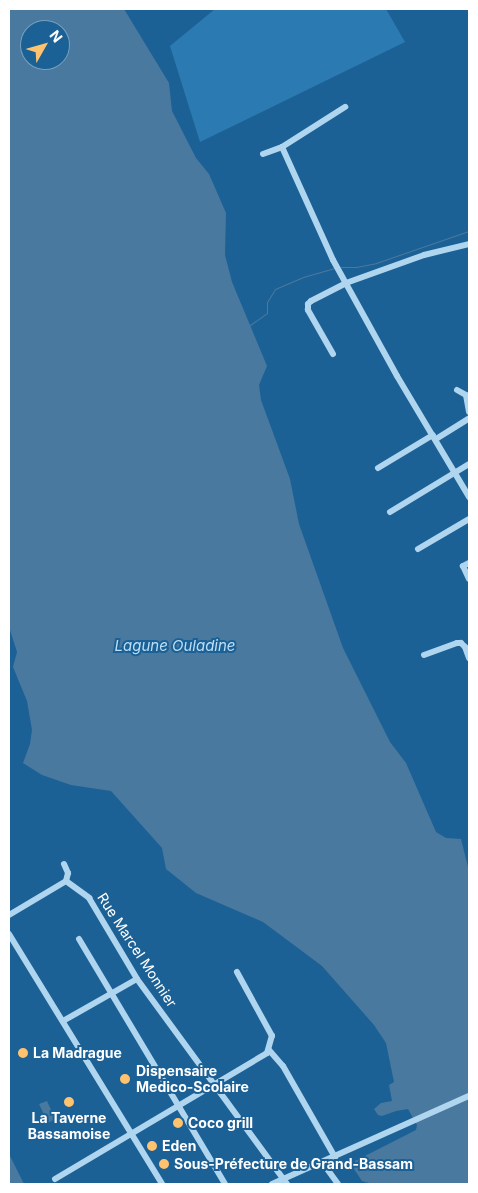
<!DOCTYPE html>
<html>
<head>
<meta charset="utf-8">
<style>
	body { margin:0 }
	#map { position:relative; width:478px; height:1193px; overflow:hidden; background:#1c6196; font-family:Inter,sans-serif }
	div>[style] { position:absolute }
	.green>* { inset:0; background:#2c7ab2 }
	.water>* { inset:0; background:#49799e }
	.stream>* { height:1px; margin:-0.5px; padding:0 0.5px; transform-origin:0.5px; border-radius:0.5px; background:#49799e }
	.minor>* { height:6px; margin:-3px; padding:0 3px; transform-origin:3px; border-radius:3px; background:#afd5ef }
	.dots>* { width:14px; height:14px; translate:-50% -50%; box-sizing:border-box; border:2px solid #1c6196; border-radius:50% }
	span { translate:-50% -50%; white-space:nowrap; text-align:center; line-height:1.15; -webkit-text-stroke:4px #1c6196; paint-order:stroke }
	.street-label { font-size:14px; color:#fff }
	.poi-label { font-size:14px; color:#fff; font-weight:700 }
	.left { translate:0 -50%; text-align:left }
	.water-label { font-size:15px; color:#bcdef6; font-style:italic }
	.frame { position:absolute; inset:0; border:10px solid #fff; pointer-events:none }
	.north { position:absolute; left:20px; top:20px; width:50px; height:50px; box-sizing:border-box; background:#1c6196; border:1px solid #77a0c0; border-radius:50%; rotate:52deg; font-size:14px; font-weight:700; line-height:20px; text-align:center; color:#fff }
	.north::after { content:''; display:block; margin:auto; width:18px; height:22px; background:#ffc26e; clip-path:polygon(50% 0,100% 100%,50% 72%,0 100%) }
</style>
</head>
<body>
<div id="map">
	<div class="green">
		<div style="clip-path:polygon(215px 9px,386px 9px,405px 42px,200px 142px,170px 46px)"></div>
	</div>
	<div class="water">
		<div style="clip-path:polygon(evenodd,9px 9px,124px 9px,169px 83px,172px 111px,196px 158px,209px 174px,226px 213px,225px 255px,232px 282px,267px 366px,259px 385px,261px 400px,290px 479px,299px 524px,343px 648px,390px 742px,406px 763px,436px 832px,446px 838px,461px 839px,469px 871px,469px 1184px,372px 1184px,362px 1181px,354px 1169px,355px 1161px,416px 1130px,417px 1125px,408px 1109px,396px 1111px,382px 1116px,378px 1115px,374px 1109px,381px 1103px,392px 1101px,389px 1085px,394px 1082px,386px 1043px,374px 1025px,322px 966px,263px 922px,196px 893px,166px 869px,162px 848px,111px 791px,71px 785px,42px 775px,23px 763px,30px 744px,32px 730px,27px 701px,13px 667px,17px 652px,9px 627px,9px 9px,30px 30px,60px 30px,60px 60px,30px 60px,30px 30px)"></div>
		<div style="clip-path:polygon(47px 1101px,55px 1119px,48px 1123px,39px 1104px)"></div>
		<div style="clip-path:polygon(9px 1154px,24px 1184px,9px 1184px)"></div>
	</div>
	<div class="stream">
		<div style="left:341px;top:267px;width:15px"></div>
		<div style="left:356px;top:267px;width:20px;rotate:-11deg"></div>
		<div style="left:376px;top:263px;width:98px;rotate:-19deg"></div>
		<div style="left:250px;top:325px;width:21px;rotate:-35deg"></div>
		<div style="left:267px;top:313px;width:11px;rotate:-90deg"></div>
		<div style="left:267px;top:302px;width:15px;rotate:-58deg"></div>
		<div style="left:275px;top:289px;width:30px;rotate:-23deg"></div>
		<div style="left:303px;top:277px;width:32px;rotate:-16deg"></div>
	</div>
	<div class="minor">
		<div style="left:282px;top:147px;width:124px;rotate:65.7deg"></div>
		<div style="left:333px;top:260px;width:132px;rotate:61.1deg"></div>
		<div style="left:397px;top:376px;width:141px;rotate:59.2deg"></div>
		<div style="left:263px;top:154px;width:20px;rotate:-20deg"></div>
		<div style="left:282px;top:147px;width:75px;rotate:-32.4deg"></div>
		<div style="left:333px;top:354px;width:51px;rotate:-119.6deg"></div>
		<div style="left:308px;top:310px;width:6px;rotate:-90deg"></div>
		<div style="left:308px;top:304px;width:4px;rotate:-45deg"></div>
		<div style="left:311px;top:301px;width:39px;rotate:-27deg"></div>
		<div style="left:346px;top:283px;width:83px;rotate:-19.7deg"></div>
		<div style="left:424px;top:255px;width:46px;rotate:-13.7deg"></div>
		<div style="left:457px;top:390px;width:10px;rotate:29deg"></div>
		<div style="left:466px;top:395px;width:17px;rotate:80deg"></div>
		<div style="left:436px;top:439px;width:39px;rotate:-32deg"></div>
		<div style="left:378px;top:468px;width:64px;rotate:-31deg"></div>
		<div style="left:390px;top:512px;width:92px;rotate:-31.3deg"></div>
		<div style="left:418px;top:549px;width:59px;rotate:-30.5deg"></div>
		<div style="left:469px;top:563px;width:7px;rotate:153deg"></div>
		<div style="left:463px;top:566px;width:14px;rotate:65deg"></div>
		<div style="left:424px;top:655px;width:35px;rotate:-20deg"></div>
		<div style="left:457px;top:643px;width:4px"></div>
		<div style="left:461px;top:643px;width:6px;rotate:45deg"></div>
		<div style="left:465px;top:647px;width:12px;rotate:70deg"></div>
		<div style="left:64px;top:864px;width:10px;rotate:66deg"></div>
		<div style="left:68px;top:873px;width:8px;rotate:104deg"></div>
		<div style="left:66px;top:881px;width:29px;rotate:36deg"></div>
		<div style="left:89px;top:898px;width:94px;rotate:59.3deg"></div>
		<div style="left:137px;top:979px;width:254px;rotate:53.8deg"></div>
		<div style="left:9px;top:915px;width:66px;rotate:-30.8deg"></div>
		<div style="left:9px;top:934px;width:293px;rotate:58.5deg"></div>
		<div style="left:79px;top:939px;width:285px;rotate:59.2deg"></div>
		<div style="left:63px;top:1021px;width:85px;rotate:-29.6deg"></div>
		<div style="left:269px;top:1050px;width:21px;rotate:49deg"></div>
		<div style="left:283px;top:1066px;width:105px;rotate:60.3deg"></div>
		<div style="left:322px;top:1162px;width:27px;rotate:54deg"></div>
		<div style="left:55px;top:1179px;width:247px;rotate:-30.7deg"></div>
		<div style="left:267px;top:1053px;width:18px;rotate:-74deg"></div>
		<div style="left:272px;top:1036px;width:73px;rotate:-118.7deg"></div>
		<div style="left:272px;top:1184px;width:216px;rotate:-24.1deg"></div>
	</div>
	<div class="dots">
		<div style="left:23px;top:1053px;background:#ffc26e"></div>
		<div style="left:125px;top:1079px;background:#ffc26e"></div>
		<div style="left:69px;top:1102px;background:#ffc26e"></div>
		<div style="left:178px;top:1123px;background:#ffc26e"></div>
		<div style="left:152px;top:1146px;background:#ffc26e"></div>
		<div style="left:164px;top:1164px;background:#ffc26e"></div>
	</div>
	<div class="street-label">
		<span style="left:137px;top:950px;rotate:57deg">Rue Marcel Monnier</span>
	</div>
	<div class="poi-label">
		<span class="left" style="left:33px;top:1053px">La Madrague</span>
		<span class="left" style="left:136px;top:1079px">Dispensaire<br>Medico-Scolaire</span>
		<span style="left:69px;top:1126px">La Taverne<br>Bassamoise</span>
		<span class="left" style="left:188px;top:1123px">Coco grill</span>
		<span class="left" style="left:162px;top:1146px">Eden</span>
		<span class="left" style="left:174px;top:1164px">Sous-Préfecture de Grand-Bassam</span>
	</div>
	<div class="water-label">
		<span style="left:175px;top:646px">Lagune Ouladine</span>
	</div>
	<div class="frame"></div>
	<div class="north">N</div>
</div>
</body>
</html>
